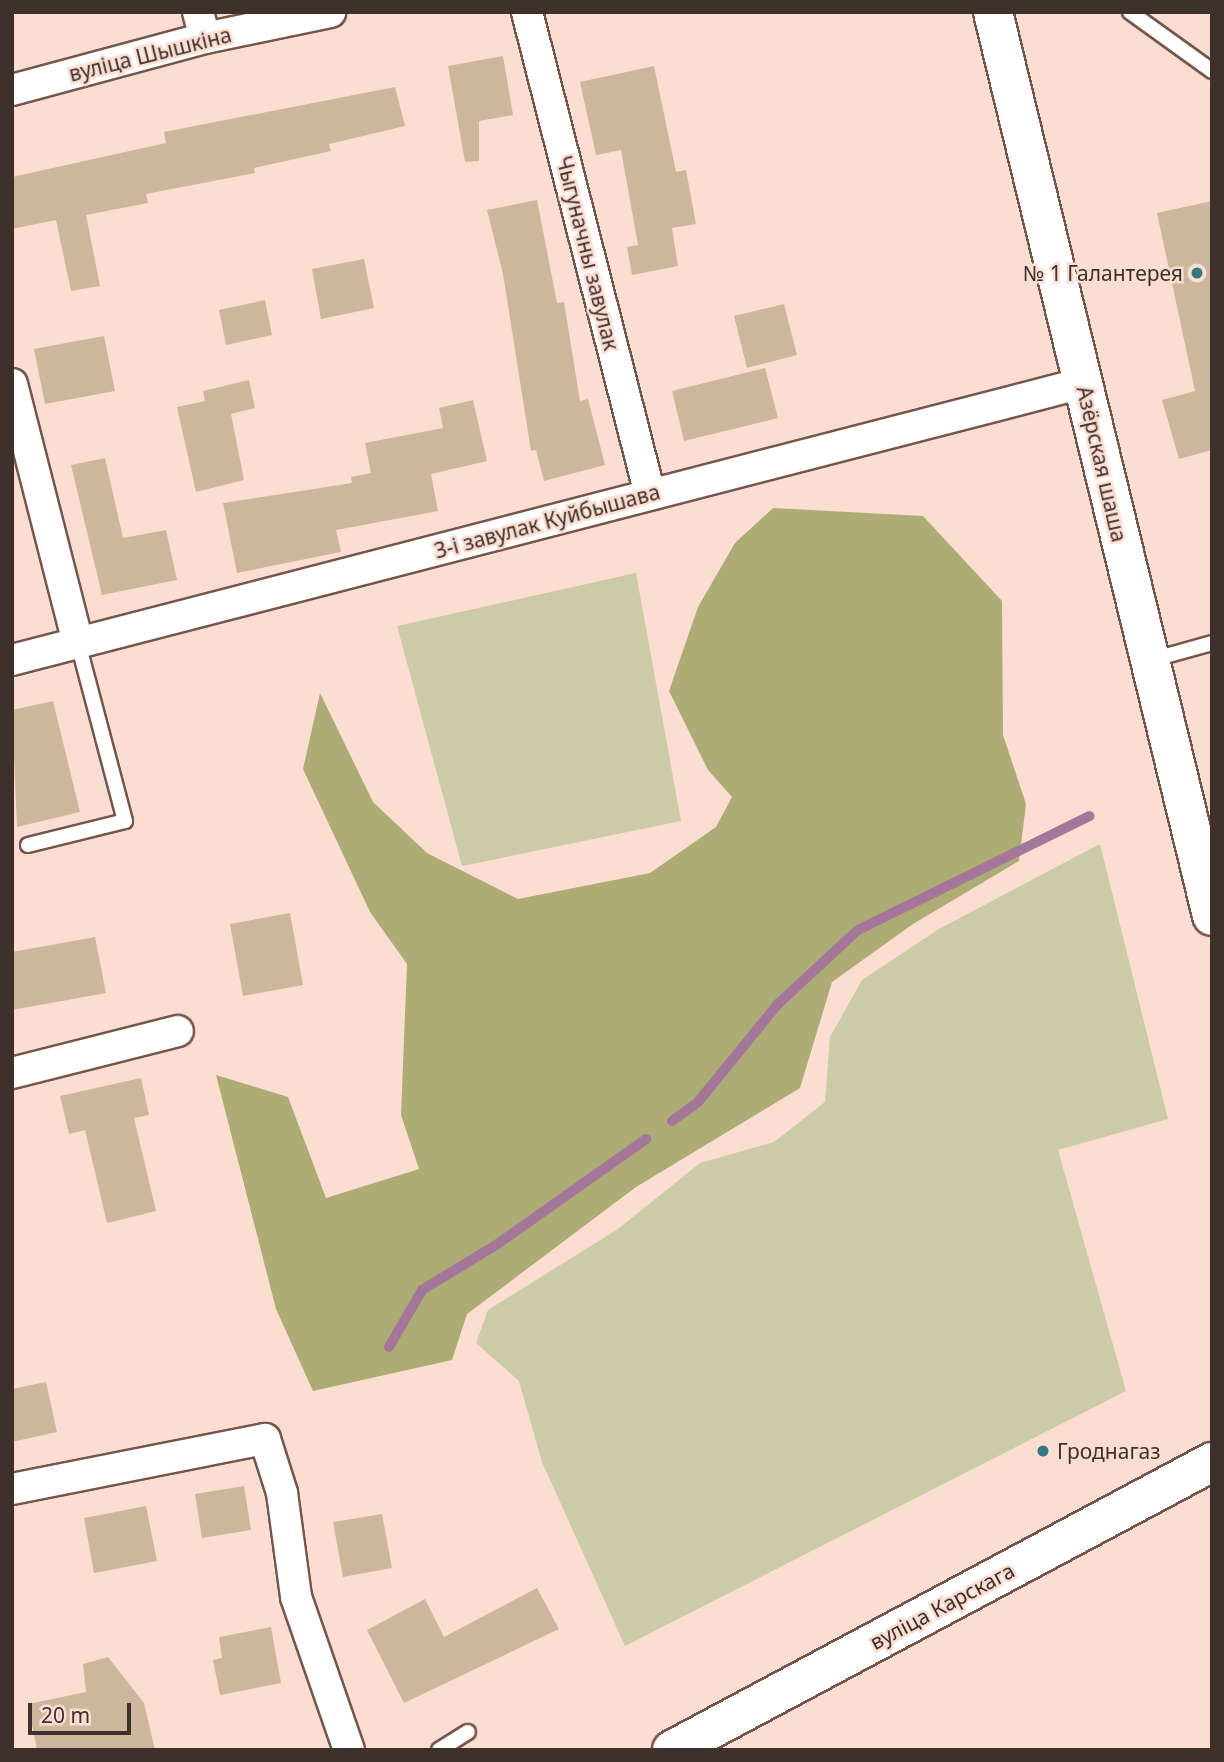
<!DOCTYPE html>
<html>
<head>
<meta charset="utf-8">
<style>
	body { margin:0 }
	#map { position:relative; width:1224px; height:1762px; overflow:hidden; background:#fbddd2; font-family:"Noto Sans",sans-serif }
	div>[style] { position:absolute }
	.green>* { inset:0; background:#cbcba7 }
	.forest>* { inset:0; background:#adac74 }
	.stream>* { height:10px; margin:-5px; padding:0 5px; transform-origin:5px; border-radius:5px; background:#a4769a }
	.building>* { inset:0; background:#cdb79c }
	.roads { filter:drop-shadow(2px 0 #75564b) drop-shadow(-2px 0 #75564b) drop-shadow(0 2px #75564b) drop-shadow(0 -2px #75564b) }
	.service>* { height:14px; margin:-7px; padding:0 7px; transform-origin:7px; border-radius:7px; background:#fff }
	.minor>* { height:30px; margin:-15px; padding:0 15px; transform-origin:15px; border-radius:15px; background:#fff }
	.secondary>* { height:38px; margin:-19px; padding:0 19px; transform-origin:19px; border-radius:19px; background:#fff }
	.dots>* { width:19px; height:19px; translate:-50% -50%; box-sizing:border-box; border:4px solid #fbddd2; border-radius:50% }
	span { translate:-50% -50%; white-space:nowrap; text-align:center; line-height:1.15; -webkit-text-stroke:5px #fbddd2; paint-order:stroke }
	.street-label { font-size:21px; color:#3e302b }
	.poi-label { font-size:21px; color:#3e302b }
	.right { translate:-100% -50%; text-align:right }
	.left { translate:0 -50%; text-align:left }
	.frame { position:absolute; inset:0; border:14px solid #3e302b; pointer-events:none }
	.scale { position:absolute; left:28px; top:1703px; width:103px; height:32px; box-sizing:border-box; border:4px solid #3e302b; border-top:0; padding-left:9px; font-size:21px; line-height:24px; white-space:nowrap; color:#3e302b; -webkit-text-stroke:5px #fbddd2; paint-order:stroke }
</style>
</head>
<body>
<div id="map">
	<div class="green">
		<div style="clip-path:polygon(636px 573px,681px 821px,462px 866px,397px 626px)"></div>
		<div style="clip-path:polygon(1100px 844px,1168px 1119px,1058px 1150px,1126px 1391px,625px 1646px,542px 1462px,519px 1381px,476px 1343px,488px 1310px,618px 1229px,700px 1163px,774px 1142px,825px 1102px,830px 1037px,862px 980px,939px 929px)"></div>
	</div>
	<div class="forest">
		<div style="clip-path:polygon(773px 508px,923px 516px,1002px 601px,1003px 735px,1026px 804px,1019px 861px,913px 924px,832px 982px,800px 1088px,636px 1187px,467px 1314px,452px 1360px,313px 1391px,276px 1309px,216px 1075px,288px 1097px,326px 1198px,419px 1169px,401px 1115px,407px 964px,370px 912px,303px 769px,320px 693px,373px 802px,427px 853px,518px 899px,650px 873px,716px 827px,732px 797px,708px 770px,669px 691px,698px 607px,735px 543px)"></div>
	</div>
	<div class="stream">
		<div style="left:672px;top:1121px;width:32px;rotate:-36deg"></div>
		<div style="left:698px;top:1102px;width:127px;rotate:-50.8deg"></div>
		<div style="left:778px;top:1004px;width:109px;rotate:-42.8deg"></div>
		<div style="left:858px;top:930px;width:258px;rotate:-26.2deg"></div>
		<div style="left:389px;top:1347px;width:66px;rotate:-59.9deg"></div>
		<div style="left:422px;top:1290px;width:87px;rotate:-31.3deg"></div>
		<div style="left:496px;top:1245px;width:184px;rotate:-35.2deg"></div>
	</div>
	<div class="building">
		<div style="clip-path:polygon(503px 56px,513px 115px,479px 121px,479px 161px,465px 162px,448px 66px)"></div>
		<div style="clip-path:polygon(654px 66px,676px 172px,686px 170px,696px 224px,672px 228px,678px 266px,632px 275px,627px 247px,638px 245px,621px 150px,596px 155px,580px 82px)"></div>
		<div style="clip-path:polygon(395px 87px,405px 126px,329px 144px,331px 151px,254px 168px,255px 173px,146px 194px,148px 203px,86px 215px,100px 286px,71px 291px,56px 220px,12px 229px,12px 177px,166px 143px,164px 132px)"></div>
		<div style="clip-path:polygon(537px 200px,557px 303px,564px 302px,580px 401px,588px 399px,605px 465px,544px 481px,536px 450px,531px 451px,503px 274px,487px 210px)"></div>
		<div style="clip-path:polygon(1212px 201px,1212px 450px,1179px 459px,1162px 400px,1195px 391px,1157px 213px)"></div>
		<div style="clip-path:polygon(364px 259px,374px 308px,321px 319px,312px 269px)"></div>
		<div style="clip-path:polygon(265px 300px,272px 335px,226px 345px,219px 310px)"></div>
		<div style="clip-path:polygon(784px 304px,797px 355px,747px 368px,734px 316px)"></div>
		<div style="clip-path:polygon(104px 336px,115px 391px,45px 404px,34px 349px)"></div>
		<div style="clip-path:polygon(765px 368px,778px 418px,684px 441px,672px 391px)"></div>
		<div style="clip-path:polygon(249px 380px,255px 408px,231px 414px,244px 480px,196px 492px,177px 407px,205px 401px,203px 391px)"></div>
		<div style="clip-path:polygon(473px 400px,487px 461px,431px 474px,438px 511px,336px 530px,341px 552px,237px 573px,223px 503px,352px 483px,351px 477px,371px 473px,365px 443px,443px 428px,439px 408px)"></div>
		<div style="clip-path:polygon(105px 458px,123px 538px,166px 530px,177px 580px,102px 595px,71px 465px)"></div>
		<div style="clip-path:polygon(53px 701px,80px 812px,17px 827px,12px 710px)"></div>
		<div style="clip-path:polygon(290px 913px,303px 985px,243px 996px,230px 924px)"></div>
		<div style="clip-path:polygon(95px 937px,106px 993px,12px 1010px,12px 952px)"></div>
		<div style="clip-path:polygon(141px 1078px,149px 1115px,134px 1118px,156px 1211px,107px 1223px,85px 1130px,69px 1134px,60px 1096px)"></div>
		<div style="clip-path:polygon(46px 1382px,57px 1432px,12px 1442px,12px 1389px)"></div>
		<div style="clip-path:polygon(244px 1486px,251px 1530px,202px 1538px,195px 1494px)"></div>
		<div style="clip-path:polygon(146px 1506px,157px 1561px,94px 1573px,84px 1518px)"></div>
		<div style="clip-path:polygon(382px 1514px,392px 1568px,343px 1577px,333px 1522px)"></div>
		<div style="clip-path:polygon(537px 1588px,559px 1629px,404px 1703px,367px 1630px,425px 1599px,444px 1637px)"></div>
		<div style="clip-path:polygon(271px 1627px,281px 1683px,220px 1695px,213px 1660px,222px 1658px,219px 1637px)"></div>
		<div style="clip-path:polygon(108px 1657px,144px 1703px,155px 1750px,37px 1750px,28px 1704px,86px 1692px,83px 1664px)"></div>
	</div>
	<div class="roads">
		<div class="service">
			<div style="left:1130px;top:12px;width:101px;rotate:35.7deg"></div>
			<div style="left:1151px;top:660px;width:63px;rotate:-15.6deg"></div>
			<div style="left:28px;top:845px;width:100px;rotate:-13.9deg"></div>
			<div style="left:125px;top:821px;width:184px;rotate:-104.8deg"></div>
			<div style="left:439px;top:1750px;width:34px;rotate:-32deg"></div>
		</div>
		<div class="minor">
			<div style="left:198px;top:12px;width:27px;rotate:75deg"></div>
			<div style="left:527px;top:12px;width:498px;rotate:75.7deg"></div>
			<div style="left:12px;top:90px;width:200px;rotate:-15.1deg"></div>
			<div style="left:205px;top:38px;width:128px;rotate:-11.7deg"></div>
			<div style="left:12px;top:384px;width:267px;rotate:75.7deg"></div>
			<div style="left:12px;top:660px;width:1106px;rotate:-14.5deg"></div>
			<div style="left:12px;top:1073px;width:171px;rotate:-14.2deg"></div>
			<div style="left:12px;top:1489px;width:258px;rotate:-11.2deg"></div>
			<div style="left:265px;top:1439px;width:57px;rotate:72.5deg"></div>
			<div style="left:282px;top:1493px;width:105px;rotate:82.3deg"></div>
			<div style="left:296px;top:1597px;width:162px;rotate:70.9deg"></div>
		</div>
		<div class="secondary">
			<div style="left:993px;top:12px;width:930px;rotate:76.38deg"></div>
			<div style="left:672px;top:1750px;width:612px;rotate:-28.07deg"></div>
		</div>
	</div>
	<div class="dots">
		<div style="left:1197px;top:273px;background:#317982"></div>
		<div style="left:1043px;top:1451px;background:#317982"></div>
	</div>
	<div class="street-label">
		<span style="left:150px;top:54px;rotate:-14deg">вуліца Шышкіна</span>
		<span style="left:588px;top:253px;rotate:76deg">Чыгуначны завулак</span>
		<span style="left:1102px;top:464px;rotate:77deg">Азёрская шаша</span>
		<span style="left:547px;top:521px;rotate:-15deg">3-і завулак Куйбышава</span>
		<span style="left:942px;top:1606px;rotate:-28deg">вуліца Карскага</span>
	</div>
	<div class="poi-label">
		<span class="right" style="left:1183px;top:273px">№ 1 Галантерея</span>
		<span class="left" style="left:1057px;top:1451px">Гроднагаз</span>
	</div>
	<div class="frame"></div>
	<div class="scale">20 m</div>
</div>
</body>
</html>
